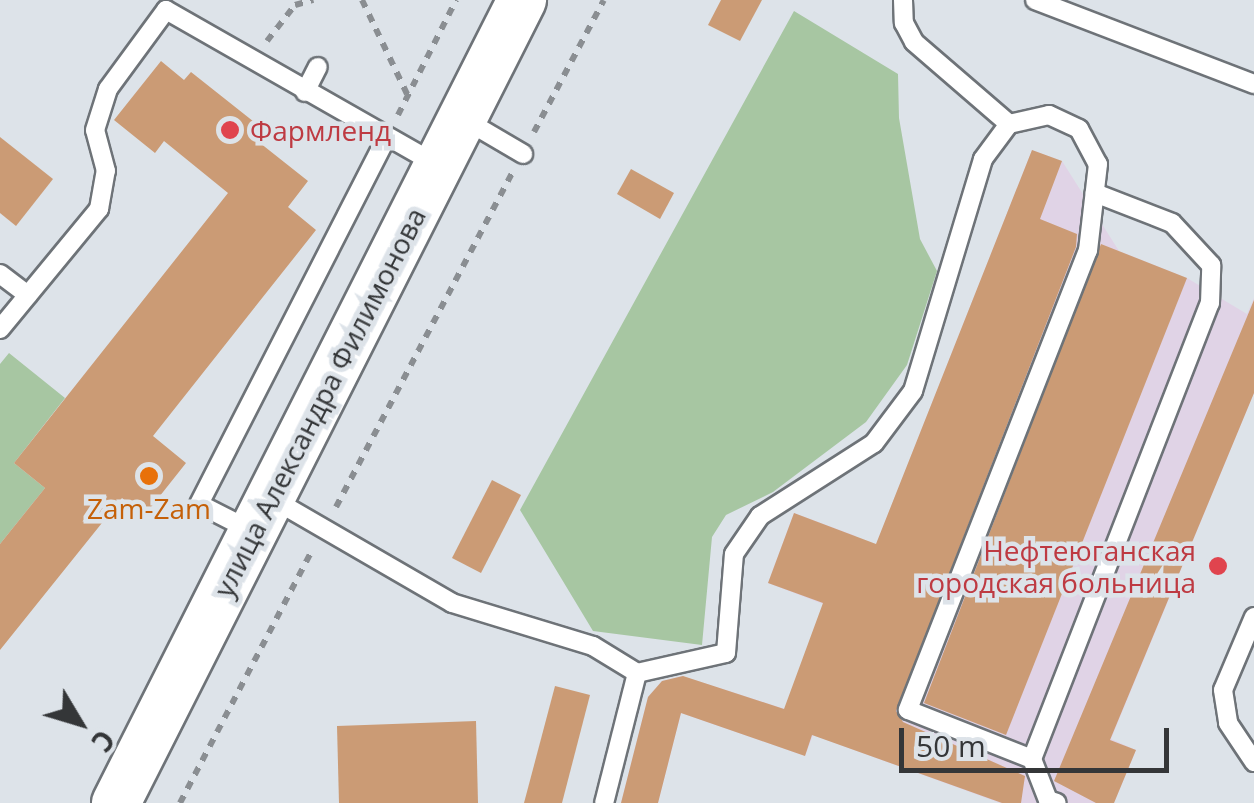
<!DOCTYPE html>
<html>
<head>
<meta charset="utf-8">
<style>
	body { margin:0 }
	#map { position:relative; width:1254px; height:803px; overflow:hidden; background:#dde3e9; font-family:"Open Sans",sans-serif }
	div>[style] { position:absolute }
	.industrial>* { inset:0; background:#e0d3e6 }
	.green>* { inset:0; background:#a7c6a2 }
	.building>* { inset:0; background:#cb9b75 }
	.path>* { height:6px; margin-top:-3px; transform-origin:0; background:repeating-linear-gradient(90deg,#8a8e92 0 8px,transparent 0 16px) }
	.roads { filter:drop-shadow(2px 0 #6e7378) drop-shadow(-2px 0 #6e7378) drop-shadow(0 2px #6e7378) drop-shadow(0 -2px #6e7378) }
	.service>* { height:18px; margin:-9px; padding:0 9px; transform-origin:9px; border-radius:9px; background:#fff }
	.secondary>* { height:48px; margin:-24px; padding:0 24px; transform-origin:24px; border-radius:24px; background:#fff }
	.dots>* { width:28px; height:28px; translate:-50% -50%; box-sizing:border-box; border:5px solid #dde3e9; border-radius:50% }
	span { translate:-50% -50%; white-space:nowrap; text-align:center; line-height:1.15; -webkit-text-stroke:9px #dde3e9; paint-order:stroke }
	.health-label { font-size:28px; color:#be3a42 }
	.left { translate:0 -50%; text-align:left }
	.right { translate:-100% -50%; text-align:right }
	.street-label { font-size:28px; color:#343638 }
	.food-label { font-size:28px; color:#c56008 }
	.north { position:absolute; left:30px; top:673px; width:100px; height:100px; -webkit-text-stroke:8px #dde3e9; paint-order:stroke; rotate:128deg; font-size:28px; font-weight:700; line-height:40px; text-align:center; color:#343638 }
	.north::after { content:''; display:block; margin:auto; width:35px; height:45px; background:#343638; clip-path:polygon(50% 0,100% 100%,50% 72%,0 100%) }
	.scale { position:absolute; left:899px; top:728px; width:270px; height:45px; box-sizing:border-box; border:5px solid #343638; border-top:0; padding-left:12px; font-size:30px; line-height:35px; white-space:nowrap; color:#343638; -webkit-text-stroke:8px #dde3e9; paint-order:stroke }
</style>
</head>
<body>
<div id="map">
	<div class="industrial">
		<div style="clip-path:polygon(1032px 150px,1062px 161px,1119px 251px,1187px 278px,1247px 314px,1254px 298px,1254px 393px,1111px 739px,1136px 750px,1114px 803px,1000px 803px,813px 735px,805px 756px,681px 713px,658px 803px,621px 803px,648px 697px,662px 681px,682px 676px,785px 709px,823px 604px,768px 583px,794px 513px,856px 536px,847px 563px,866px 570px)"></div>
	</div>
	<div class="green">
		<div style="clip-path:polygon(794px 11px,898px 74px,899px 118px,920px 239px,937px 271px,907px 365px,866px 422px,773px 492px,726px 515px,712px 537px,702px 645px,593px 631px,520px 510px)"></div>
		<div style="clip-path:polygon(9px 353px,65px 398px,14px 463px,45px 488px,0 544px,0 364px)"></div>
	</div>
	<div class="building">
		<div style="clip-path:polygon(721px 0,762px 0,740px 41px,708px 25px)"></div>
		<div style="clip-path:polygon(161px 61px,184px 80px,191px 72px,259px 126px,251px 136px,308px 181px,288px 207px,316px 230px,153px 436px,186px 463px,144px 516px,122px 498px,0 650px,0 544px,45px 488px,14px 463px,228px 193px,164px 141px,155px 153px,114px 120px)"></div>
		<div style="clip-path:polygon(0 137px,53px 179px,16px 226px,0 213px)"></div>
		<div style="clip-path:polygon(1032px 150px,1062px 161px,1040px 219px,1077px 234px,1076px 247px,896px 711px,903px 722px,1025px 776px,1021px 803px,1002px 803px,812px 735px,805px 756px,681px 713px,658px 803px,621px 803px,648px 697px,662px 681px,683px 676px,784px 709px,823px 603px,768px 583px,794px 513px,876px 544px)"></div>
		<div style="clip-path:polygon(631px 169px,674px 193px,660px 219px,617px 194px)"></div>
		<div style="clip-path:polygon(1101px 244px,1187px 278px,1006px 735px,924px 703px)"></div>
		<div style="clip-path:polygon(1254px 300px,1254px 393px,1110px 740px,1136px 750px,1114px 803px,1096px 803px,1054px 781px)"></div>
		<div style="clip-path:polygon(492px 480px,521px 495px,481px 573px,452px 558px)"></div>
		<div style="clip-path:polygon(555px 686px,590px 695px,562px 803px,524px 803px)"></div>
		<div style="clip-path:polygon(476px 721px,478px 803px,339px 803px,337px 726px)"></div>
	</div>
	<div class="path">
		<div style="left:362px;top:0;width:106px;rotate:64.4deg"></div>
		<div style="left:267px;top:41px;width:46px;rotate:-52.1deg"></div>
		<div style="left:295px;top:5px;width:19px;rotate:-16deg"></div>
		<div style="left:398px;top:115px;width:129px;rotate:-63.2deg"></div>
		<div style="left:534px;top:132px;width:149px;rotate:-62.1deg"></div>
		<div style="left:336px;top:507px;width:378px;rotate:-62.2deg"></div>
		<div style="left:180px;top:803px;width:287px;rotate:-62.4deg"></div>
	</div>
	<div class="roads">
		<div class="service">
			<div style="left:903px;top:0;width:23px;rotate:88deg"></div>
			<div style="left:904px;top:23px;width:21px;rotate:62deg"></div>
			<div style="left:914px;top:42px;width:125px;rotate:40.8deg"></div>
			<div style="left:1035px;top:0;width:235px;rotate:21deg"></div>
			<div style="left:305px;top:92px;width:28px;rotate:-63deg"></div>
			<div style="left:462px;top:118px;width:71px;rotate:30.5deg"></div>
			<div style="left:0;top:274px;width:35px;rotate:37deg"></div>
			<div style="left:0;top:329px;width:156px;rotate:-50.5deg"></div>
			<div style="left:99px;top:209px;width:39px;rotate:-80deg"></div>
			<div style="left:106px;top:171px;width:42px;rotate:-105deg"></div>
			<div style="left:95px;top:130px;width:43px;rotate:-72.4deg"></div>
			<div style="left:108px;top:89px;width:98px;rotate:-53.7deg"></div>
			<div style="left:166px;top:10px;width:313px;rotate:29.7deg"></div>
			<div style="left:271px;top:498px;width:209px;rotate:30.1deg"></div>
			<div style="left:452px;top:603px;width:147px;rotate:17deg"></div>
			<div style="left:593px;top:646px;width:52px;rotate:31.5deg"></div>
			<div style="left:637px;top:673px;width:134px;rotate:104.2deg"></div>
			<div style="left:252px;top:531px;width:59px;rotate:-153deg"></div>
			<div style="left:199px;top:504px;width:410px;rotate:-62.9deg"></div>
			<div style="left:1254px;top:617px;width:79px;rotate:113deg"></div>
			<div style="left:1223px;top:690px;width:33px;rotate:81deg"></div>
			<div style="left:1228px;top:723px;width:47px;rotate:56.3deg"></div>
			<div style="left:637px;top:673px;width:91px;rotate:-12.7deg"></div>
			<div style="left:726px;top:653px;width:99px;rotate:-85.4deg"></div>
			<div style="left:734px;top:554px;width:46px;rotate:-55.6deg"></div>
			<div style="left:760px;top:516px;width:135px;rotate:-32.6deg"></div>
			<div style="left:874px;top:443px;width:65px;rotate:-53.1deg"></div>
			<div style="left:913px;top:391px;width:242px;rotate:-73.2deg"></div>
			<div style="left:983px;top:159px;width:44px;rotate:-53.4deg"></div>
			<div style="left:1009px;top:124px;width:41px;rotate:-12.7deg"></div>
			<div style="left:1049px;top:115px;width:33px;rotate:25deg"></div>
			<div style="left:1079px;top:129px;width:40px;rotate:62deg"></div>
			<div style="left:1098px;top:164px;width:87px;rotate:96.6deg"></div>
			<div style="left:1088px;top:250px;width:494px;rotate:111.4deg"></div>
			<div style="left:908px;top:710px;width:133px;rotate:21.6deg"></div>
			<div style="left:1032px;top:759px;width:490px;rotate:-68.7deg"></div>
			<div style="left:1210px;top:303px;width:38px;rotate:-88deg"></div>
			<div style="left:1211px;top:265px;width:57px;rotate:-132.9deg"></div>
			<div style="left:1172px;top:223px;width:83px;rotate:-158.7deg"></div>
			<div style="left:1032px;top:759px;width:44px;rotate:68.7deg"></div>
			<div style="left:1048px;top:800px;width:9px;rotate:18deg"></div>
		</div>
		<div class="secondary">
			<div style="left:116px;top:803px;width:900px;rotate:-63.18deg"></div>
		</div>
	</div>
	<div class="dots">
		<div style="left:230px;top:130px;background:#e0444e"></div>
		<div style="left:149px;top:476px;background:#e8710a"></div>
		<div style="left:1218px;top:566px;background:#e0444e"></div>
	</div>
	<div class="health-label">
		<span class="left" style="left:250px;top:130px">Фармленд</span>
		<span class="right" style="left:1196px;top:566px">Нефтеюганская<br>городская больница</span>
	</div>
	<div class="street-label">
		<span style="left:319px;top:402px;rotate:-63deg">улица Александра Филимонова</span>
	</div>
	<div class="food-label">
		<span style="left:149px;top:508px">Zam-Zam</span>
	</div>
	<div class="north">С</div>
	<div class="scale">50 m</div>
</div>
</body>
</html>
